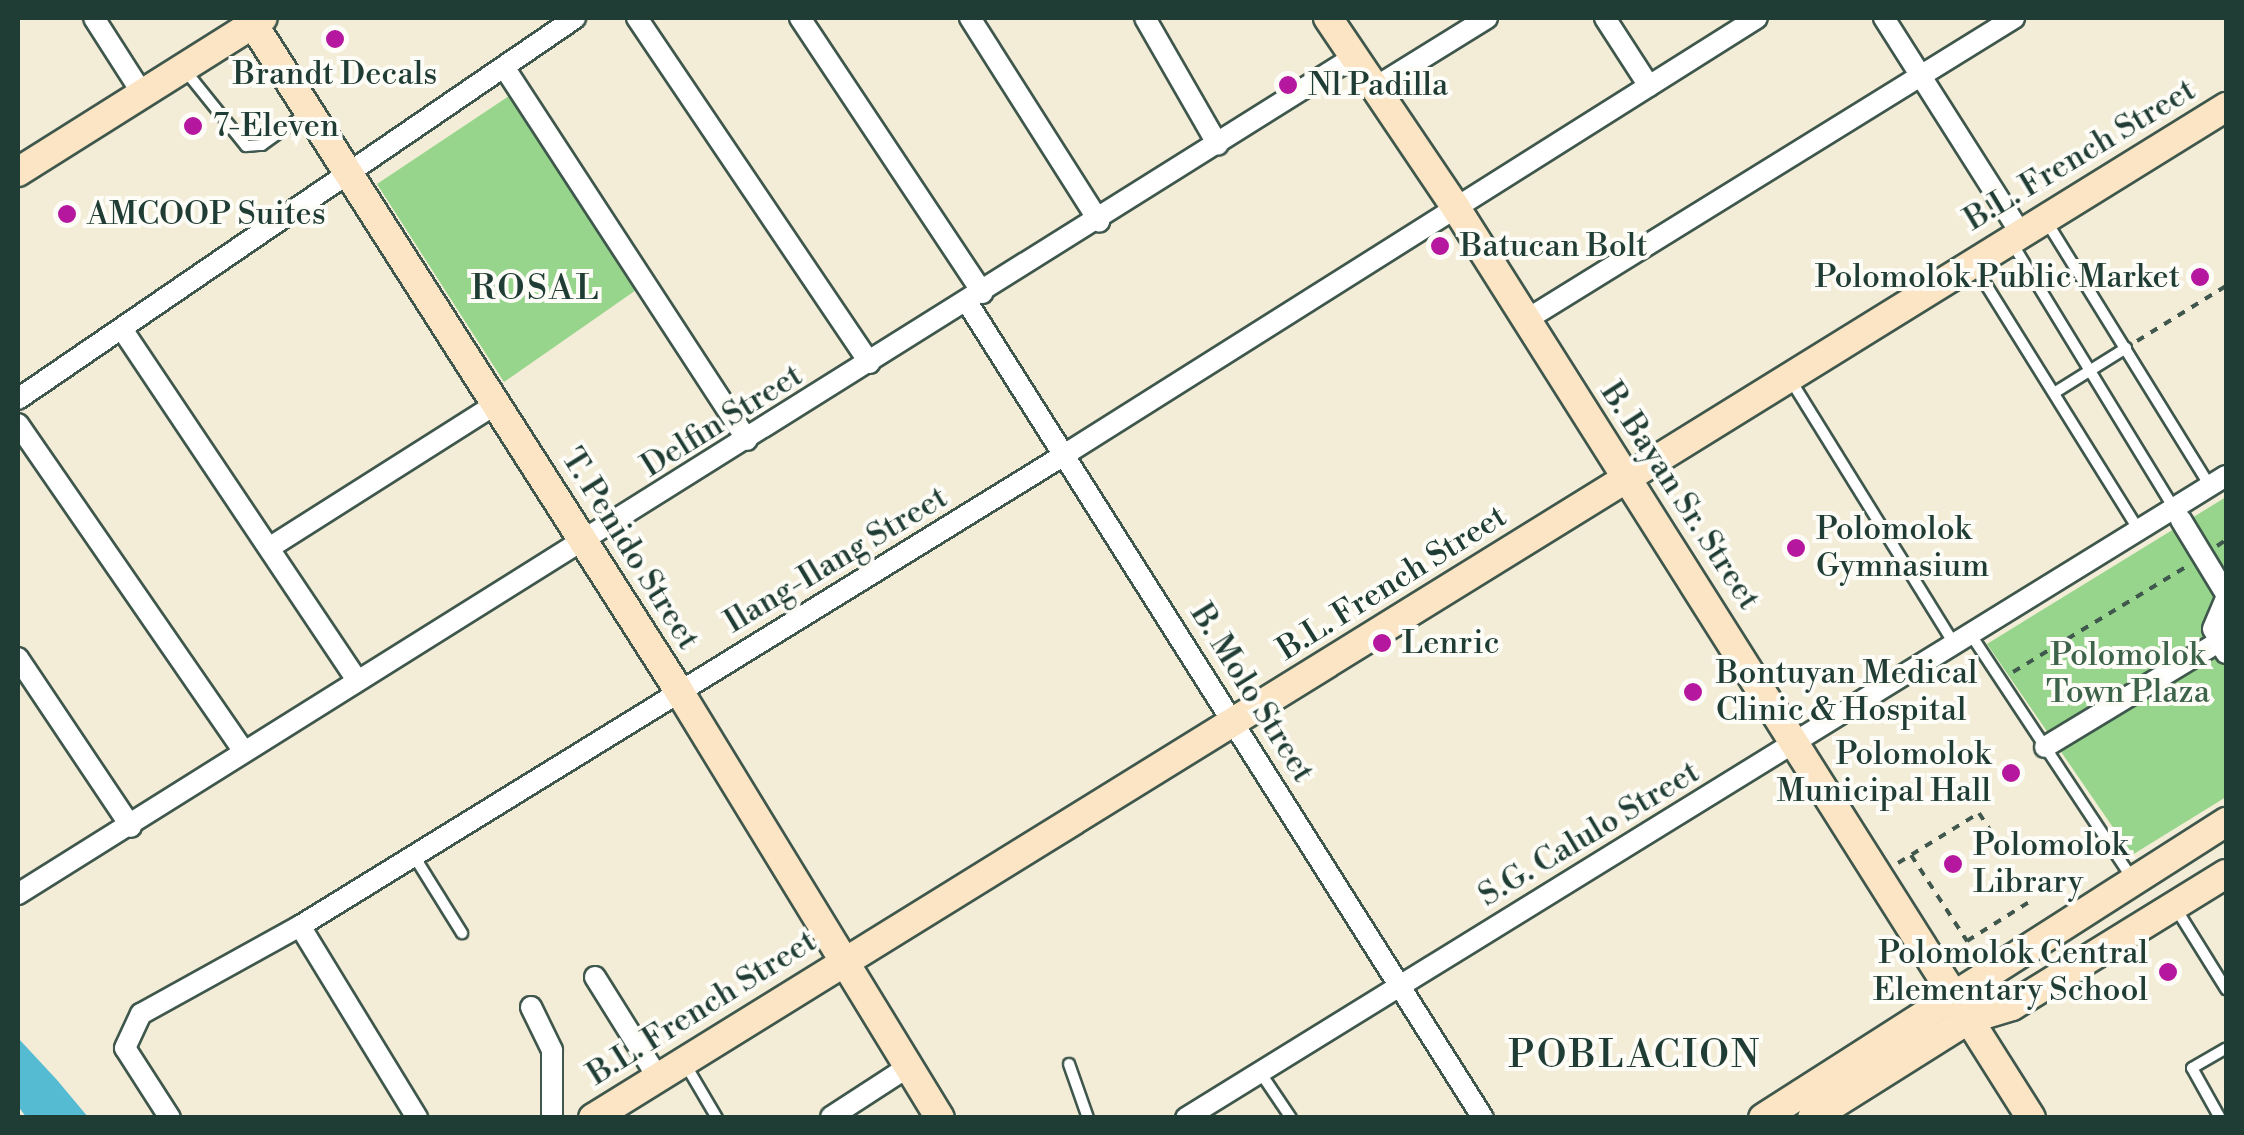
<!DOCTYPE html>
<html>
<head>
<meta charset="utf-8">
<style>
	body { margin:0 }
	#map { position:relative; width:2244px; height:1135px; overflow:hidden; background:#f3ecd7; font-family:"Libre Bodoni",serif }
	div>[style] { position:absolute }
	.green>* { inset:0; background:#96d58b }
	.water>* { inset:0; background:#54bbd2 }
	.path>* { height:4px; margin-top:-2px; transform-origin:0; background:repeating-linear-gradient(90deg,#3f574c 0 8px,transparent 0 16px) }
	.roads { filter:drop-shadow(2px 0 #3f574c) drop-shadow(-2px 0 #3f574c) drop-shadow(0 2px #3f574c) drop-shadow(0 -2px #3f574c) }
	.lane>* { height:10px; margin:-5px; padding:0 5px; transform-origin:5px; border-radius:5px; background:#fff }
	.street>* { height:20px; margin:-10px; padding:0 10px; transform-origin:10px; border-radius:10px; background:#fff }
	.secondary>* { height:28px; margin:-14px; padding:0 14px; transform-origin:14px; border-radius:14px; background:#fce5c4 }
	.dots>* { width:28px; height:28px; translate:-50% -50%; box-sizing:border-box; border:5px solid #fdfcf7; border-radius:50% }
	span { translate:-50% -50%; white-space:nowrap; text-align:center; line-height:1.15; -webkit-text-stroke:8px #fdfcf7; paint-order:stroke }
	.poi-label { font-size:32px; color:#1f3d34 }
	.left { translate:0 -50%; text-align:left }
	.right { translate:-100% -50%; text-align:right }
	.street-label { font-size:32px; color:#1f3d34 }
	.park-label { font-size:32px; color:#3d634a }
	.neighbourhood-label { font-size:35px; color:#1f3d34; letter-spacing:2.5px }
	.quarter-label { font-size:38px; color:#1f3d34; letter-spacing:2.5px }
	.frame { position:absolute; inset:0; border:20px solid #1f3d34; pointer-events:none }
</style>
</head>
<body>
<div id="map">
	<div class="green">
		<div style="clip-path:polygon(509px 96px,639px 288px,504px 382px,377px 184px)"></div>
		<div style="clip-path:polygon(2226px 497px,2226px 797px,2132px 855px,1987px 644px)"></div>
	</div>
	<div class="water">
		<div style="clip-path:polygon(18px 1038px,57px 1080px,88px 1117px,26px 1117px,18px 1106px)"></div>
	</div>
	<div class="path">
		<div style="left:2137px;top:341px;width:105px;rotate:-31.7deg"></div>
		<div style="left:2217px;top:546px;width:11px;rotate:-34deg"></div>
		<div style="left:2013px;top:672px;width:206px;rotate:-31.3deg"></div>
		<div style="left:1911px;top:855px;width:103px;rotate:56.9deg"></div>
		<div style="left:1967px;top:941px;width:79px;rotate:-32.1deg"></div>
		<div style="left:1898px;top:863px;width:95px;rotate:-31.7deg"></div>
		<div style="left:1979px;top:813px;width:38px;rotate:57deg"></div>
	</div>
	<div class="roads">
		<div class="lane">
			<div style="left:184px;top:69px;width:99px;rotate:51.2deg"></div>
			<div style="left:246px;top:146px;width:16px;rotate:-4deg"></div>
			<div style="left:262px;top:145px;width:57px;rotate:-35.7deg"></div>
			<div style="left:2045px;top:219px;width:312px;rotate:58.3deg"></div>
			<div style="left:2012px;top:243px;width:313px;rotate:58.6deg"></div>
			<div style="left:1975px;top:267px;width:310px;rotate:58.1deg"></div>
			<div style="left:1790px;top:379px;width:313px;rotate:58.2deg"></div>
			<div style="left:2054px;top:393px;width:85px;rotate:-32deg"></div>
			<div style="left:1971px;top:635px;width:294px;rotate:56.5deg"></div>
			<div style="left:414px;top:856px;width:91px;rotate:58.1deg"></div>
			<div style="left:2175px;top:907px;width:97px;rotate:58.1deg"></div>
			<div style="left:684px;top:1062px;width:65px;rotate:59.5deg"></div>
			<div style="left:1069px;top:1064px;width:57px;rotate:70.6deg"></div>
			<div style="left:1260px;top:1072px;width:55px;rotate:56deg"></div>
			<div style="left:2220px;top:1118px;width:57px;rotate:-119.2deg"></div>
			<div style="left:2192px;top:1068px;width:39px;rotate:-30deg"></div>
		</div>
		<div class="street">
			<div style="left:94px;top:18px;width:89px;rotate:57.4deg"></div>
			<div style="left:637px;top:18px;width:416px;rotate:56deg"></div>
			<div style="left:800px;top:18px;width:330px;rotate:56.4deg"></div>
			<div style="left:970px;top:18px;width:241px;rotate:57.6deg"></div>
			<div style="left:1145px;top:18px;width:146px;rotate:60.1deg"></div>
			<div style="left:1605px;top:18px;width:81px;rotate:57.1deg"></div>
			<div style="left:1884px;top:18px;width:254px;rotate:57.6deg"></div>
			<div style="left:504px;top:67px;width:445px;rotate:56.9deg"></div>
			<div style="left:1374px;top:88px;width:133px;rotate:-31.8deg"></div>
			<div style="left:967px;top:302px;width:965px;rotate:57.69deg"></div>
			<div style="left:1526px;top:320px;width:574px;rotate:-31.75deg"></div>
			<div style="left:122px;top:329px;width:420px;rotate:56.2deg"></div>
			<div style="left:18px;top:399px;width:675px;rotate:-34.37deg"></div>
			<div style="left:18px;top:424px;width:397px;rotate:55.4deg"></div>
			<div style="left:2181px;top:520px;width:87px;rotate:58.7deg"></div>
			<div style="left:269px;top:548px;width:269px;rotate:-32.4deg"></div>
			<div style="left:2226px;top:653px;width:27px;rotate:-118deg"></div>
			<div style="left:2213px;top:629px;width:34px;rotate:-67deg"></div>
			<div style="left:18px;top:658px;width:203px;rotate:56.2deg"></div>
			<div style="left:2045px;top:747px;width:201px;rotate:-31.2deg"></div>
			<div style="left:18px;top:894px;width:1577px;rotate:-32.07deg"></div>
			<div style="left:300px;top:926px;width:225px;rotate:58.6deg"></div>
			<div style="left:595px;top:977px;width:119px;rotate:58deg"></div>
			<div style="left:531px;top:1007px;width:48px;rotate:64deg"></div>
			<div style="left:552px;top:1050px;width:68px;rotate:90deg"></div>
			<div style="left:831px;top:1117px;width:92px;rotate:-33deg"></div>
			<div style="left:170px;top:1118px;width:83px;rotate:-122.7deg"></div>
			<div style="left:125px;top:1048px;width:38px;rotate:-65deg"></div>
			<div style="left:141px;top:1014px;width:182px;rotate:-29deg"></div>
			<div style="left:300px;top:926px;width:898px;rotate:-31.65deg"></div>
			<div style="left:1064px;top:455px;width:819px;rotate:-32.24deg"></div>
			<div style="left:1186px;top:1118px;width:1222px;rotate:-31.69deg"></div>
		</div>
		<div class="secondary">
			<div style="left:1328px;top:18px;width:229px;rotate:56deg"></div>
			<div style="left:1456px;top:208px;width:1076px;rotate:57.71deg"></div>
			<div style="left:253px;top:24px;width:791px;rotate:57.43deg"></div>
			<div style="left:679px;top:691px;width:500px;rotate:58.57deg"></div>
			<div style="left:18px;top:172px;width:289px;rotate:-32.2deg"></div>
			<div style="left:593px;top:1118px;width:1921px;rotate:-31.76deg"></div>
			<div style="left:1763px;top:1118px;width:550px;rotate:-32.59deg"></div>
			<div style="left:1812px;top:1118px;width:186px;rotate:-32.2deg"></div>
			<div style="left:1969px;top:1019px;width:45px;rotate:-16.8deg"></div>
			<div style="left:2012px;top:1006px;width:251px;rotate:-31.7deg"></div>
		</div>
	</div>
	<div class="dots">
		<div style="left:335px;top:39px;background:#b5179e"></div>
		<div style="left:1288px;top:85px;background:#b5179e"></div>
		<div style="left:193px;top:126px;background:#b5179e"></div>
		<div style="left:67px;top:214px;background:#b5179e"></div>
		<div style="left:1440px;top:246px;background:#b5179e"></div>
		<div style="left:2200px;top:277px;background:#b5179e"></div>
		<div style="left:1796px;top:548px;background:#b5179e"></div>
		<div style="left:1382px;top:643px;background:#b5179e"></div>
		<div style="left:1693px;top:692px;background:#b5179e"></div>
		<div style="left:2011px;top:773px;background:#b5179e"></div>
		<div style="left:1953px;top:864px;background:#b5179e"></div>
		<div style="left:2168px;top:972px;background:#b5179e"></div>
	</div>
	<div class="poi-label">
		<span style="left:335px;top:74px">Brandt Decals</span>
		<span class="left" style="left:1308px;top:85px">Nl Padilla</span>
		<span class="left" style="left:213px;top:126px">7-Eleven</span>
		<span class="left" style="left:87px;top:214px">AMCOOP Suites</span>
		<span class="left" style="left:1460px;top:246px">Batucan Bolt</span>
		<span class="right" style="left:2180px;top:277px">Polomolok Public Market</span>
		<span class="left" style="left:1816px;top:548px">Polomolok<br>Gymnasium</span>
		<span class="left" style="left:1402px;top:643px">Lenric</span>
		<span class="left" style="left:1716px;top:692px">Bontuyan Medical<br>Clinic &amp; Hospital</span>
		<span class="right" style="left:1991px;top:773px">Polomolok<br>Municipal Hall</span>
		<span class="left" style="left:1973px;top:864px">Polomolok<br>Library</span>
		<span class="right" style="left:2148px;top:972px">Polomolok Central<br>Elementary School</span>
	</div>
	<div class="street-label">
		<span style="left:2080px;top:155px;rotate:-31deg">B.L. French Street</span>
		<span style="left:722px;top:421px;rotate:-32deg">Delfin Street</span>
		<span style="left:1680px;top:496px;rotate:57deg">B. Bayan Sr. Street</span>
		<span style="left:630px;top:549px;rotate:58deg">T. Penido Street</span>
		<span style="left:836px;top:560px;rotate:-31deg">Ilang-Ilang Street</span>
		<span style="left:1392px;top:583px;rotate:-32deg">B.L. French Street</span>
		<span style="left:1252px;top:693px;rotate:58deg">B. Molo Street</span>
		<span style="left:1589px;top:834px;rotate:-31deg">S.G. Calulo Street</span>
		<span style="left:702px;top:1008px;rotate:-32deg">B.L. French Street</span>
	</div>
	<div class="park-label">
		<span style="left:2128px;top:674px">Polomolok<br>Town Plaza</span>
	</div>
	<div class="neighbourhood-label">
		<span style="left:536px;top:289px">ROSAL</span>
	</div>
	<div class="quarter-label">
		<span style="left:1635px;top:1056px">POBLACION</span>
	</div>
	<div class="frame"></div>
</div>
</body>
</html>
